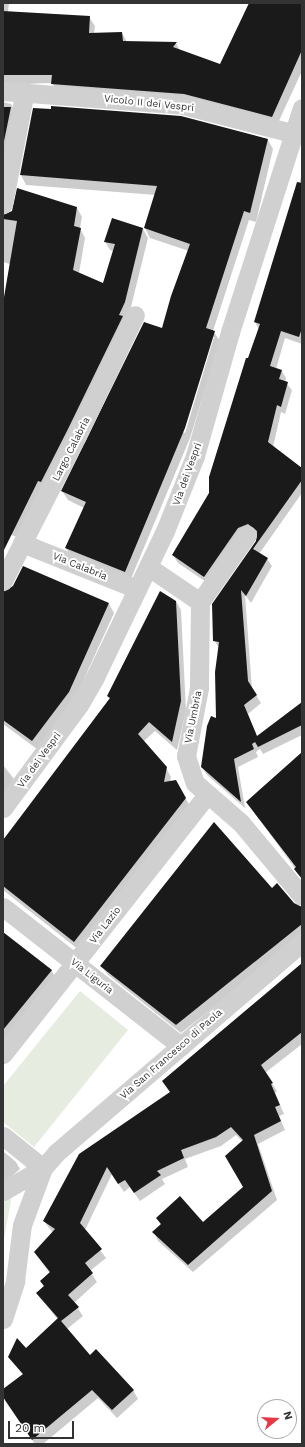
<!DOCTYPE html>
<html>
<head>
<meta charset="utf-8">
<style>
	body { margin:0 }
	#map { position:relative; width:305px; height:1447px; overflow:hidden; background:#fff; font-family:"Work Sans",sans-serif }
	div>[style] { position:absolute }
	.green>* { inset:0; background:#e6ecdf }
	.shadow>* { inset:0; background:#0003 }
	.building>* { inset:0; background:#1a1a1a }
	.street>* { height:19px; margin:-9.5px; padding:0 9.5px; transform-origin:9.5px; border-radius:9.5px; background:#d0d0d0 }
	span { translate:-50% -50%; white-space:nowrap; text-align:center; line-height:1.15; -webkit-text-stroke:4px #fff; paint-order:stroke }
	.street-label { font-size:10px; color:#333 }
	.frame { position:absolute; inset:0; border:4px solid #333; pointer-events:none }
	.north { position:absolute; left:257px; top:1399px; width:40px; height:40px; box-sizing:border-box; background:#fff; border:1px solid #adadad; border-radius:50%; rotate:72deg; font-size:11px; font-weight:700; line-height:16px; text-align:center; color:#333 }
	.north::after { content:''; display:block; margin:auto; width:14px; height:18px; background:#e63946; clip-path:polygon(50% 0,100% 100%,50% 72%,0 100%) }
	.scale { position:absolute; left:8px; top:1421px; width:66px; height:18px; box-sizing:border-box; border:2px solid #333; border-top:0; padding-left:5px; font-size:12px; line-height:14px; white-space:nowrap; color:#333; -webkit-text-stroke:3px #fff; paint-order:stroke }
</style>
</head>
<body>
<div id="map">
	<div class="green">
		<div style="clip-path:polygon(80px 991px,128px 1030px,34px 1147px,3px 1122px,3px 1086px)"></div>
		<div style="clip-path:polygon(12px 1194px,3px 1245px,3px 1203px)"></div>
	</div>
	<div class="shadow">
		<div style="clip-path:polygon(3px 3px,9px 3px,8px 12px,89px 17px,95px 26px,94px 34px,122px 33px,127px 42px,176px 43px,180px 51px,221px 66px,252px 3px,302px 3px,302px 71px,277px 125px,58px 92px,52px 83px,22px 84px,3px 92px)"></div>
		<div style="clip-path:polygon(3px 102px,11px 104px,16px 113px,3px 180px)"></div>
		<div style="clip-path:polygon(evenodd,268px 140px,273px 149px,256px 222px,249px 220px,213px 331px,220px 341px,190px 438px,130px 581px,72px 558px,66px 548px,84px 508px,68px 500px,62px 491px,163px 330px,189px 251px,150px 238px,145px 228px,156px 195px,26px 185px,21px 175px,268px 140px,212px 337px,214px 337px,185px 433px,183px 432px,212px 337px)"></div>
		<div style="clip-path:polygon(302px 174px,302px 344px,285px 338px,276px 369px,282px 371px,286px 378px,285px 382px,292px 390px,285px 414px,281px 412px,273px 447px,302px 469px,302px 493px,259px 554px,267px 559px,272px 566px,251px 603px,245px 595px,252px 689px,261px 703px,248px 714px,257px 737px,302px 713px,302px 735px,263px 754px,260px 749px,256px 752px,258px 757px,238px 767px,245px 808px,207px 775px,202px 767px,217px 720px,219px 648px,214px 640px,213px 604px,257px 542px,258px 535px,253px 531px,209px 584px,178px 563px,173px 555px,210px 493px,259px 330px,255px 322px)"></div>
		<div style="clip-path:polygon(77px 208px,82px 217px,80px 228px,85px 238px,79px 273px,104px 284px,113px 251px,110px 250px,105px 241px,143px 229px,148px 238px,130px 311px,20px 538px,3px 532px,3px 307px,10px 264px,3px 262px,3px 215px)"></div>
		<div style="clip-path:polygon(23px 567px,109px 604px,114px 613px,74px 701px,37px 749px,3px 724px,3px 592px,10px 591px)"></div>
		<div style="clip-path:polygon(176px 601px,181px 610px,186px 711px,177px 750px,155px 731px,143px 742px,166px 768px,171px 777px,170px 782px,176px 781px,191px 808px,79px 950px,3px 890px,3px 842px,110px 699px,108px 696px)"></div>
		<div style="clip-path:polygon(3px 765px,14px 779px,3px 794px)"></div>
		<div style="clip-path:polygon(302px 773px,302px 878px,247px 802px)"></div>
		<div style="clip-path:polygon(272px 889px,298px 907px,302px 906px,302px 936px,181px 1033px,107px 974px,102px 966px)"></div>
		<div style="clip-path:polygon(3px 933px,52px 971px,57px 981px,3px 1047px)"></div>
		<div style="clip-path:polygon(302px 964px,302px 1044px,265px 1073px,277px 1091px,275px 1093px,284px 1114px,279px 1116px,285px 1130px,258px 1144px,277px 1200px,193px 1272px,158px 1241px,154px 1232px,161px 1225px,157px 1218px,203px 1224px,244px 1187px,242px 1141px,236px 1135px,221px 1146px,185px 1159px,188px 1167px,162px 1179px,165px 1184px,140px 1201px,130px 1187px,124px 1192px,112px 1174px,85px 1230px,106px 1258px,90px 1271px,97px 1282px,74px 1303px,83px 1316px,67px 1329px,89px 1356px,133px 1390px,138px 1399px,117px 1418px,98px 1398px,43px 1444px,35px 1444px,5px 1401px,3px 1390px,23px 1375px,9px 1357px,26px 1349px,58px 1320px,37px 1293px,44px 1286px,41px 1281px,50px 1274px,35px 1252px,53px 1233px,44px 1221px)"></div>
		<div style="clip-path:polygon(3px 1151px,16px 1162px,20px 1169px,3px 1184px)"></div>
	</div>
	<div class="building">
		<div style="clip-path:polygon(249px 3px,302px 3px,302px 50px,272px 117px,184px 94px,51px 84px,52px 75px,3px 75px,3px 11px,90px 16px,89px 33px,122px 32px,123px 41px,177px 42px,173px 47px,220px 64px)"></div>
		<div style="clip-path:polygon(51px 106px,181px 116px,268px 139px,250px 213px,244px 211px,206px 328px,215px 331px,185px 428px,125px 572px,65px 548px,86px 502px,61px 491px,144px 322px,162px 328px,171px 296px,190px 244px,144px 228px,157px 186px,20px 175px,33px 108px,51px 109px)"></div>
		<div style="clip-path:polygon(3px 107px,11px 107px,3px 146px)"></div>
		<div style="clip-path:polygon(297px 182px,302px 183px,302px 328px,299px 337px,281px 331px,270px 366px,282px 370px,279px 379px,288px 382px,281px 407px,277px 405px,268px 442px,302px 468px,302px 480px,253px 549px,268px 558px,246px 596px,241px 590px,248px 681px,257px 695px,244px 705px,257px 736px,302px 702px,302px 725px,258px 747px,255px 742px,252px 744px,254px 749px,234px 759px,241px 802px,201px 767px,207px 726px,211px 716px,216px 718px,215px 672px,219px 642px,213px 641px,212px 604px,256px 541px,257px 531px,248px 524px,238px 528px,204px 577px,172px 555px,209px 493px,209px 477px,246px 358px,248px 358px,260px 324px,254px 322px)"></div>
		<div style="clip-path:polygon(17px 188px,77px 207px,74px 226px,81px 228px,73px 270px,103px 283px,115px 244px,104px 242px,112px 218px,143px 228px,125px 302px,119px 315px,123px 316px,67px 431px,41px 482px,38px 481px,3px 552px,3px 303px,17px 221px,3px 219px,3px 215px,12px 211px)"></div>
		<div style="clip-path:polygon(23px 566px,109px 603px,69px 692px,32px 741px,3px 720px,3px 592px,13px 586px)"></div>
		<div style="clip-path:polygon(160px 591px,176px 601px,181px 701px,172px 742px,149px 722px,138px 734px,167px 767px,164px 782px,176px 780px,186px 798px,74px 942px,3px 886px,3px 840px,110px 698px,107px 696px)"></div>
		<div style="clip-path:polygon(302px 752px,302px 879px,294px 869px,296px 867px,246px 802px)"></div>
		<div style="clip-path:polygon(214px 822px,272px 888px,277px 883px,294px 903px,302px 907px,302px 924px,176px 1025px,100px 966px)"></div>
		<div style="clip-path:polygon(3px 932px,52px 970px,3px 1030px)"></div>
		<div style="clip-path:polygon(302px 963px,302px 1032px,261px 1065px,273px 1083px,271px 1084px,280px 1105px,275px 1107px,281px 1121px,254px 1135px,272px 1191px,188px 1265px,152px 1232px,161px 1224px,156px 1218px,180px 1196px,203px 1222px,243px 1187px,225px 1156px,243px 1140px,231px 1127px,216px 1137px,181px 1150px,184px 1158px,157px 1171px,161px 1175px,134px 1193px,125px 1180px,118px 1184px,107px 1167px,80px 1223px,102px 1249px,85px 1263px,93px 1273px,68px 1295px,79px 1307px,61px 1321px,90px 1355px,96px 1349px,134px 1390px,112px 1410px,92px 1390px,32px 1440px,3px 1397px,3px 1389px,23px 1374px,8px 1357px,17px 1338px,26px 1348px,58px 1318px,36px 1293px,44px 1286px,40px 1281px,50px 1272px,34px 1252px,55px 1229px,43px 1221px,79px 1154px,170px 1092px,162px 1081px)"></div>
	</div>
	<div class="street">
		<div style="left:3px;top:91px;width:181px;rotate:4.4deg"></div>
		<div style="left:183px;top:105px;width:113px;rotate:14.4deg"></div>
		<div style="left:3px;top:204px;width:115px;rotate:-79deg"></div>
		<div style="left:22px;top:543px;width:124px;rotate:21.8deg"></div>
		<div style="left:150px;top:568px;width:60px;rotate:34.2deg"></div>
		<div style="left:200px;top:602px;width:86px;rotate:90.7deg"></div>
		<div style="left:199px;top:688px;width:69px;rotate:100.8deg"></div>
		<div style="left:186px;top:756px;width:28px;rotate:72deg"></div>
		<div style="left:195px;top:783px;width:61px;rotate:41deg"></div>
		<div style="left:241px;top:823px;width:95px;rotate:50.1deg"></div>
		<div style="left:3px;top:581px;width:163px;rotate:-63deg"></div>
		<div style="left:77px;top:436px;width:134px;rotate:-64.4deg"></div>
		<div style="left:200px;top:602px;width:82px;rotate:-55deg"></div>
		<div style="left:3px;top:808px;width:128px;rotate:-53.6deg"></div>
		<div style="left:79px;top:705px;width:32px;rotate:-60deg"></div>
		<div style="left:95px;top:677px;width:162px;rotate:-64.4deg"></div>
		<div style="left:165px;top:531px;width:81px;rotate:-68.2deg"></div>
		<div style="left:195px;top:456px;width:129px;rotate:-74.2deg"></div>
		<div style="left:230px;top:332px;width:235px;rotate:-72.2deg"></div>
		<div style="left:3px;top:907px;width:226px;rotate:38deg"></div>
		<div style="left:3px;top:1054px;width:330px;rotate:-51.8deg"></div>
		<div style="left:3px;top:1136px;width:51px;rotate:38.7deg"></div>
		<div style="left:43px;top:1168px;width:46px;rotate:150.1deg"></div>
		<div style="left:3px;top:1319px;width:40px;rotate:-72deg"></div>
		<div style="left:15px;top:1281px;width:56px;rotate:-82.9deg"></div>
		<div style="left:22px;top:1225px;width:61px;rotate:-69.8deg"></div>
		<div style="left:43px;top:1168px;width:20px;rotate:-49deg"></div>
		<div style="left:56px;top:1153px;width:324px;rotate:-40.6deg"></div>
	</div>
	<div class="street-label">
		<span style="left:149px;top:103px;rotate:6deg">Vicolo II dei Vespri</span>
		<span style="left:71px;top:449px;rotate:-63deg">Largo Calabria</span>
		<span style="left:187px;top:474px;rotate:-70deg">Via dei Vespri</span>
		<span style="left:80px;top:566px;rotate:22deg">Via Calabria</span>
		<span style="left:193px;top:717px;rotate:-79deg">Via Umbria</span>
		<span style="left:39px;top:760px;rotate:-54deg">Via dei Vespri</span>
		<span style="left:105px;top:925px;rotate:-52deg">Via Lazio</span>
		<span style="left:92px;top:976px;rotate:38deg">Via Liguria</span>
		<span style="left:171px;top:1054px;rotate:-41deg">Via San Francesco di Paola</span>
	</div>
	<div class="frame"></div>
	<div class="north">N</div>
	<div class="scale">20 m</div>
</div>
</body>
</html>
